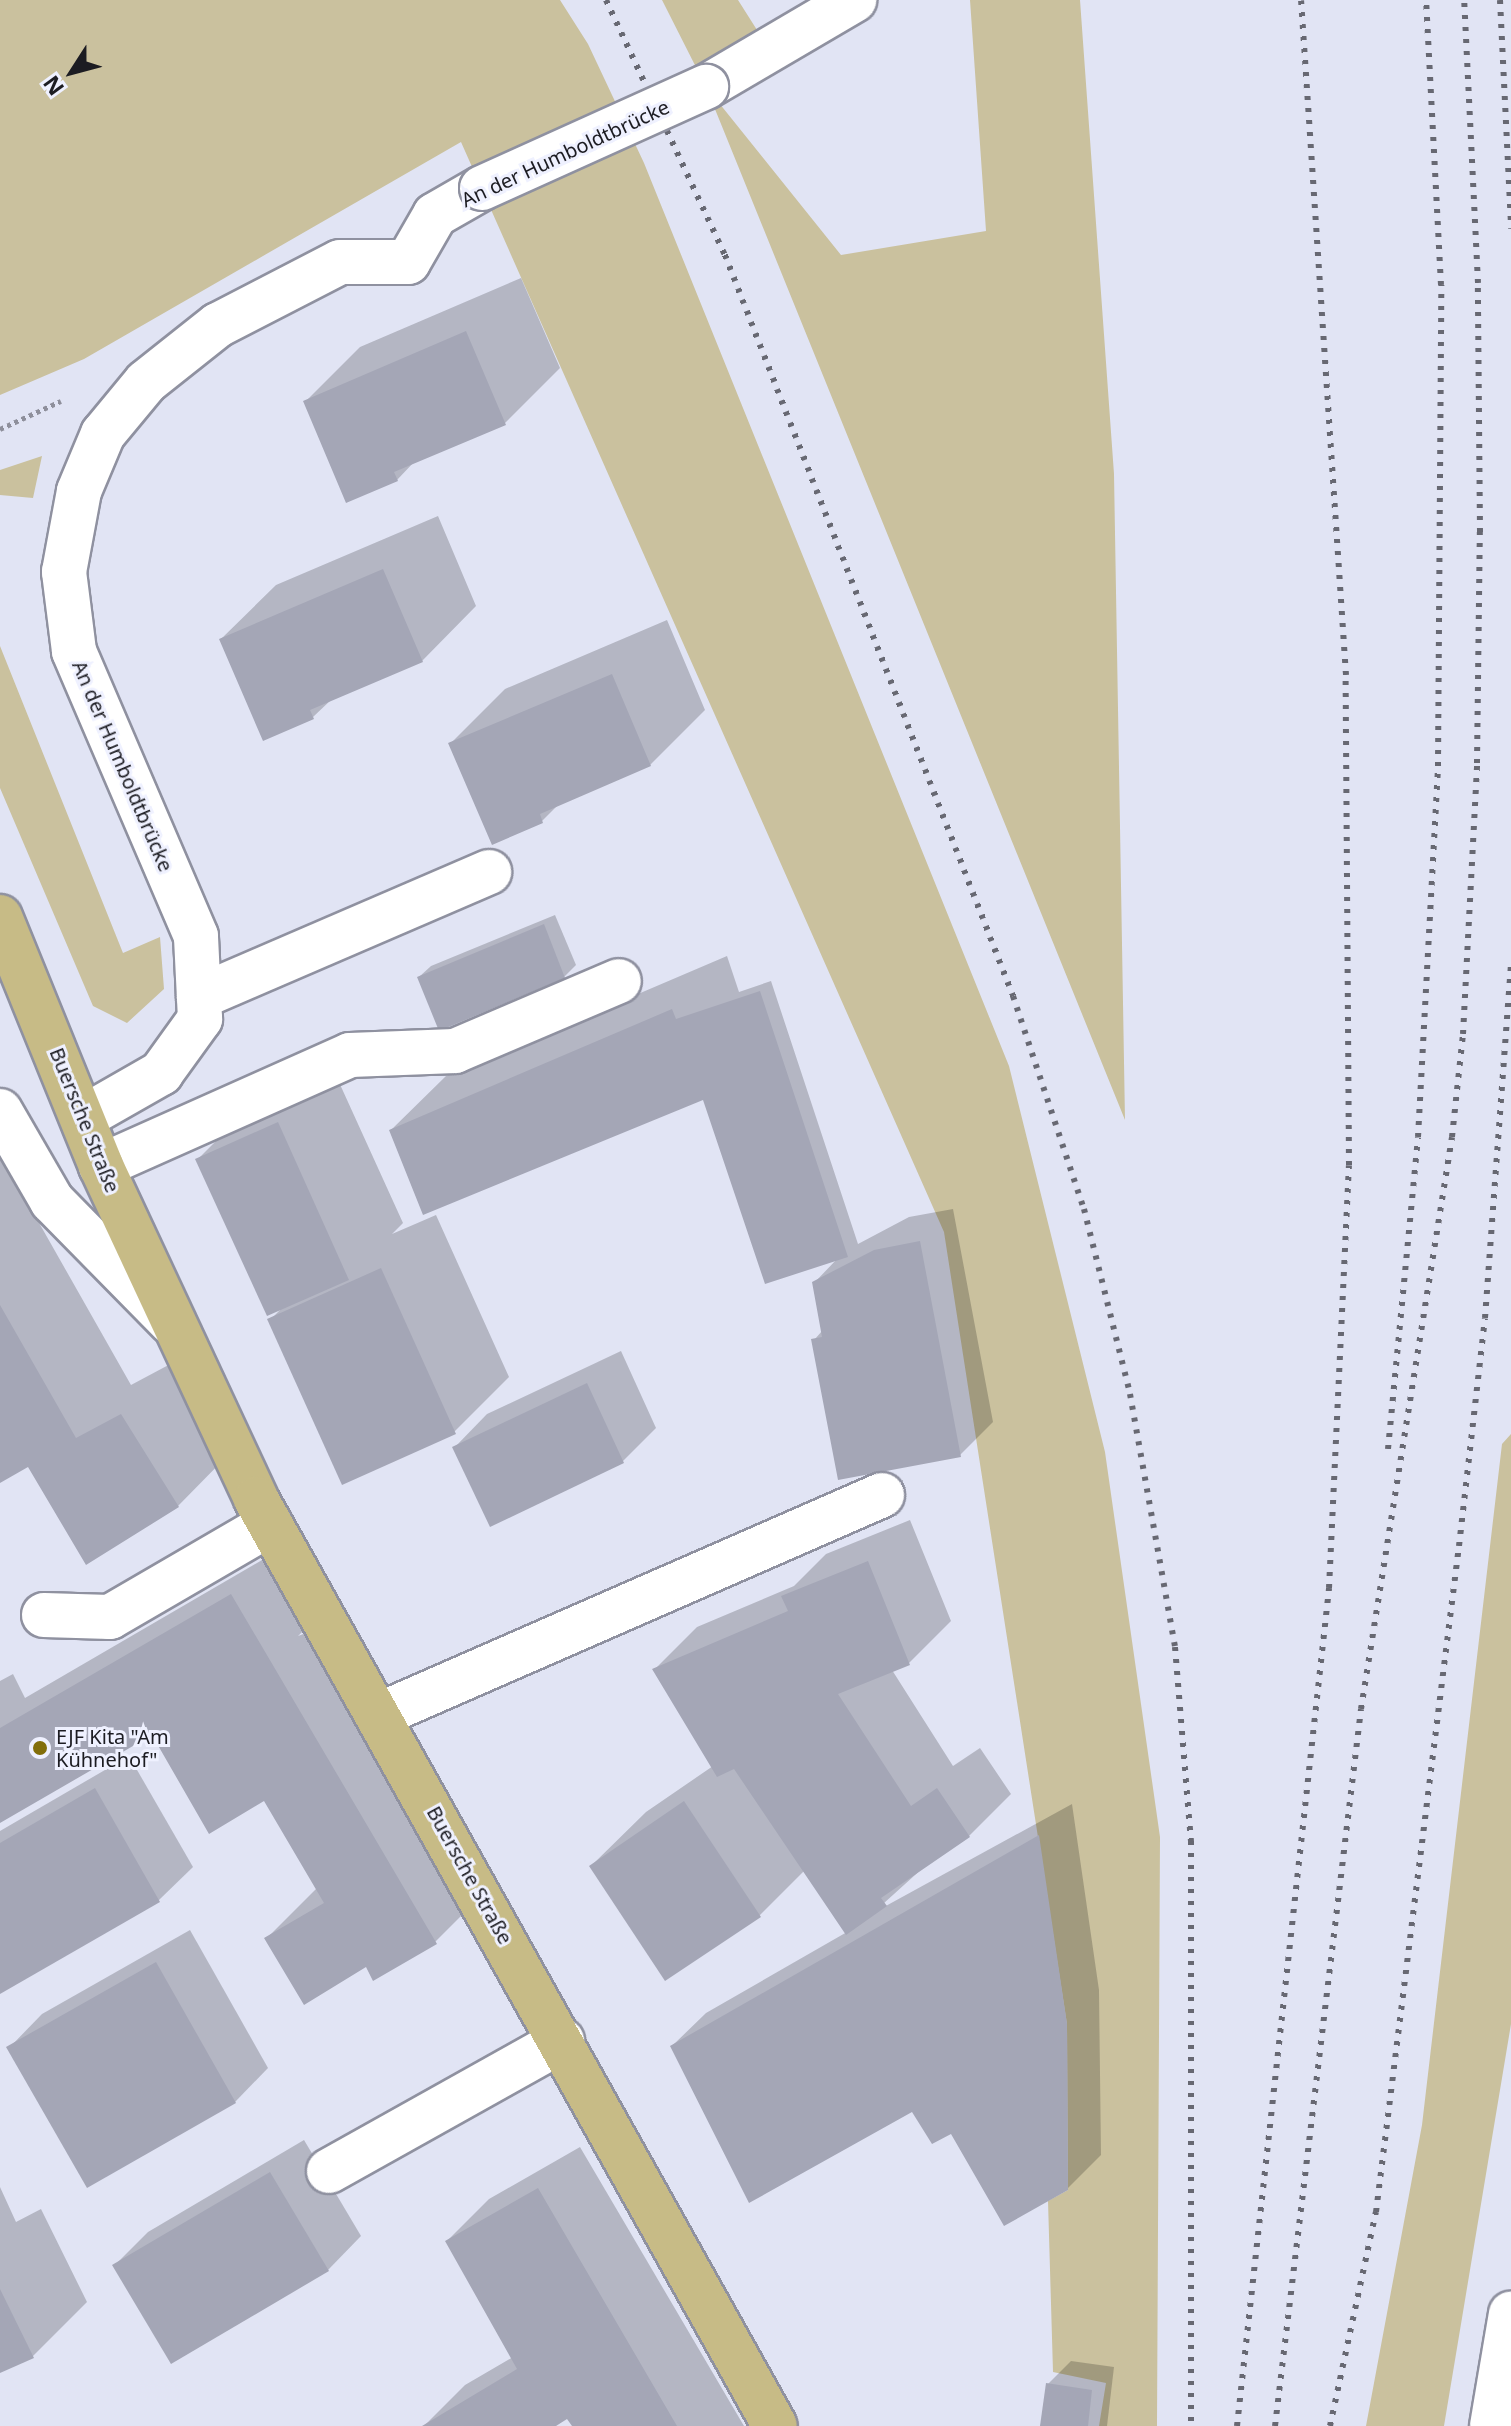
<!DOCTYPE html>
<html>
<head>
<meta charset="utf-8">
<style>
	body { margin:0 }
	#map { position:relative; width:1511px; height:2426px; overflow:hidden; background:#e1e4f4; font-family:"Noto Sans",sans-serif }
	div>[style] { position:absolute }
	.green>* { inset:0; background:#cac19e }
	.shadow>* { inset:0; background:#0003 }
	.building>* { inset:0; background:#a4a6b6 }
	.path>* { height:5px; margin-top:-2.5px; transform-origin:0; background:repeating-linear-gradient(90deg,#8e8f9b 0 4px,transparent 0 8px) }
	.roads { filter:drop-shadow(2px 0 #8f91a0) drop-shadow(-2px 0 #8f91a0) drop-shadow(0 2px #8f91a0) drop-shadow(0 -2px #8f91a0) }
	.minor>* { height:44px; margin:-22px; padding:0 22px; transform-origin:22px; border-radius:22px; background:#fff }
	.major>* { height:44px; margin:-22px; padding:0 22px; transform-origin:22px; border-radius:22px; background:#c7bb86 }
	.rail>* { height:6px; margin-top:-3px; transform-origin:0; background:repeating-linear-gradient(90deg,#676872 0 4px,transparent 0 12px) }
	.bridges { filter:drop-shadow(2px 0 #8f91a0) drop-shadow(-2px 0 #8f91a0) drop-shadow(0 2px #8f91a0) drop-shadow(0 -2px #8f91a0) }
	.minor-bridge>* { height:44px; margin:-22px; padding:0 22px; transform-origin:22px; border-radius:22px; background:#fff }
	.dots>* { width:22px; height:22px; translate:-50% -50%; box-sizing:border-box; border:4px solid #eff1ff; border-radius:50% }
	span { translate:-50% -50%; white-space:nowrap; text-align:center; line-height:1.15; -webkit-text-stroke:6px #eff1ff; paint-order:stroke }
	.street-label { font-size:20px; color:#1c1c22 }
	.poi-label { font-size:20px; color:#1c1c22 }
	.left { translate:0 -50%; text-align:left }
	.north { position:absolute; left:32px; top:32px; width:80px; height:80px; -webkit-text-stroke:6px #eff1ff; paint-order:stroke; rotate:234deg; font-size:22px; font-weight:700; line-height:32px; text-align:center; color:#1c1c22 }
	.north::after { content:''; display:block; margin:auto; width:28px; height:36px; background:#1c1c22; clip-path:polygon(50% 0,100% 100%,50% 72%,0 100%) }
</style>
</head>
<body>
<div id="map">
	<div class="green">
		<div style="clip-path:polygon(0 0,560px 0,588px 44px,644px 163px,1009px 1066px,1105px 1452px,1160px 1837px,1157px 2426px,1099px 2426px,1106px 2383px,1053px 2372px,1048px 2201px,1068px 2190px,1067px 2024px,944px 1232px,461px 142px,84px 359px,0 395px)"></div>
		<div style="clip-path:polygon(662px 0,738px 0,771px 52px,707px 88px,841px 255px,986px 231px,970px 0,1080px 0,1114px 474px,1125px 1120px,706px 87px)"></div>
		<div style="clip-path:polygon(42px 456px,33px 498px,0 495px,0 470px)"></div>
		<div style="clip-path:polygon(0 646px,123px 953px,160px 937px,164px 989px,127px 1023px,93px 1006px,0 788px)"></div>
		<div style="clip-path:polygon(1511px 1434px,1511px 2024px,1444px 2426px,1366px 2426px,1422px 2125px,1502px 1444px)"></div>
	</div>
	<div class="shadow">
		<div style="clip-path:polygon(521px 278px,560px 368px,505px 423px,415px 461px,397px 480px,305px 402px,360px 347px)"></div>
		<div style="clip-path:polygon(438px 516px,476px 606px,422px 661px,332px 699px,313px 717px,221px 639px,276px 585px)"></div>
		<div style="clip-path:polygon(667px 620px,705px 710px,650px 765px,561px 802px,542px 821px,450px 744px,505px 689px)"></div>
		<div style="clip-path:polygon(555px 915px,576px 965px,564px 977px,419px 977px,431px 966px)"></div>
		<div style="clip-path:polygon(727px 956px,739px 992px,771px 981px,858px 1244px,909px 1217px,953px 1209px,993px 1422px,960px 1455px,814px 1340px,823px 1330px,814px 1283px,838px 1258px,704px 1097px,391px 1130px,446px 1076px)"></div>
		<div style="clip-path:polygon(333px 1069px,403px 1223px,392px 1234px,436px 1215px,509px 1377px,454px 1432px,270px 1320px,281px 1309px,197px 1160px,252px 1105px)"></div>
		<div style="clip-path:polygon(0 1154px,131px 1385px,176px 1361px,232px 1451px,178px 1506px,29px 1465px,0 1481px)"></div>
		<div style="clip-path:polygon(621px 1351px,656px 1428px,623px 1461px,454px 1448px,487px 1414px)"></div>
		<div style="clip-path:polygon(910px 1520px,951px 1621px,909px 1663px,892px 1670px,953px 1766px,980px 1748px,1011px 1794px,969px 1836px,925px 1866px,873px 1913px,1072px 1804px,1099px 1990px,1101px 2155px,1067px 2189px,913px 2109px,672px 2046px,706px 2013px,847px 1932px,805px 1870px,760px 1915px,666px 1978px,591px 1866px,646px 1812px,713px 1766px,655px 1669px,697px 1627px,794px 1586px,826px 1554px)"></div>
		<div style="clip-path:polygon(274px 1553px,313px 1621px,298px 1636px,306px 1633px,490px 1887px,435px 1942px,367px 1965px,267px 1938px,317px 1888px,264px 1798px,153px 1732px,0 1821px,0 1681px,13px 1674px,25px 1698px)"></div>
		<div style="clip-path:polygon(129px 1756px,193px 1867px,159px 1900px,0 1992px,0 1831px)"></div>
		<div style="clip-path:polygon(190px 1930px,268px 2068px,235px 2102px,9px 2048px,42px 2014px)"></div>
		<div style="clip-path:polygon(304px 2140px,361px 2236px,328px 2270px,115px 2265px,148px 2232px)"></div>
		<div style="clip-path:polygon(580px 2147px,744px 2426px,574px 2426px,568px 2416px,552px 2426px,424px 2426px,465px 2385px,513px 2357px,447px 2241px,489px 2199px)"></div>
		<div style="clip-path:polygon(0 2187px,16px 2222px,41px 2209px,87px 2302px,33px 2356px,0 2371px)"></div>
		<div style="clip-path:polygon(1071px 2361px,1114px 2367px,1107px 2426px,1042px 2426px,1048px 2384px)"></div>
	</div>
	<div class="building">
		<div style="clip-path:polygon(466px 331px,506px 425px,394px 472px,398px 481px,346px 503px,303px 401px)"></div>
		<div style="clip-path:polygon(383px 569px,423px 662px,310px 710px,314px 719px,263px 741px,219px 639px)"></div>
		<div style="clip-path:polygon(612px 674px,651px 766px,540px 814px,543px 823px,492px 845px,448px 743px)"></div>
		<div style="clip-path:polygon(544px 924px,565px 978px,439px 1031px,417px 977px)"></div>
		<div style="clip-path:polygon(760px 991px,848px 1257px,765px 1284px,703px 1100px,423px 1215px,389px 1130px,672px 1009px,676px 1019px)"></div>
		<div style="clip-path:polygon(278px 1122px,349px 1280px,267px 1316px,195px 1159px)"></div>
		<div style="clip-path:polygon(920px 1241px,961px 1457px,838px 1480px,811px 1339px,822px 1337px,812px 1282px,874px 1250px)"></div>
		<div style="clip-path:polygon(381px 1268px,456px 1434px,342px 1485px,267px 1319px)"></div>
		<div style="clip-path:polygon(0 1305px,76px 1438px,121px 1414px,179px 1507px,86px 1565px,28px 1467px,0 1483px)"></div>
		<div style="clip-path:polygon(587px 1383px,624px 1463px,490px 1527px,452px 1447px)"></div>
		<div style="clip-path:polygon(868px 1561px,910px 1665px,838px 1694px,911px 1806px,937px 1788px,970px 1837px,881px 1898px,887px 1906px,846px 1935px,734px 1769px,717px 1777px,652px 1669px,788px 1611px,781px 1596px)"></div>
		<div style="clip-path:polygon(231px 1594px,437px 1944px,373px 1981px,366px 1967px,304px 2005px,264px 1938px,324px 1903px,264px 1801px,209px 1834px,152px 1735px,0 1823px,0 1728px)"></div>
		<div style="clip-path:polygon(95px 1788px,160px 1902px,0 1994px,0 1843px)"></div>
		<div style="clip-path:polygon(684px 1801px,761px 1917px,665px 1981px,589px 1866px)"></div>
		<div style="clip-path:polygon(1039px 1835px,1067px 2024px,1068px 2190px,1004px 2226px,951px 2134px,932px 2144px,912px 2112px,749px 2203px,670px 2046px)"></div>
		<div style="clip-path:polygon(156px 1962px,236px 2103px,87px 2188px,6px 2047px)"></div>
		<div style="clip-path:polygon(270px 2172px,329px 2271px,171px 2364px,112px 2265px)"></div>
		<div style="clip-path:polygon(538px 2188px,677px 2426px,572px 2426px,567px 2419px,556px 2426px,422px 2426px,517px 2369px,445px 2241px)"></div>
		<div style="clip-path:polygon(0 2289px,34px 2358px,0 2373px)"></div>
		<div style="clip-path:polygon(1046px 2383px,1092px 2390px,1088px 2426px,1040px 2426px)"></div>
	</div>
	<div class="path">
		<div style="left:0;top:429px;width:67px;rotate:-24.7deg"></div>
	</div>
	<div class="roads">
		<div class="minor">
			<div style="left:706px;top:87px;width:172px;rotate:-30.4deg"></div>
			<div style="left:199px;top:997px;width:316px;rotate:-23.3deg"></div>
			<div style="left:0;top:1111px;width:104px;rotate:60deg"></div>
			<div style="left:52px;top:1201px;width:170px;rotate:45.5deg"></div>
			<div style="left:84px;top:1117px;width:89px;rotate:-29.7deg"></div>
			<div style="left:161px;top:1073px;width:67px;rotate:-54.2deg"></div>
			<div style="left:200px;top:1019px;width:83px;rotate:-92.8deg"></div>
			<div style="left:196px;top:936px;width:310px;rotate:-113.2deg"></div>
			<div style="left:74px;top:651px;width:80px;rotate:-97.2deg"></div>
			<div style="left:64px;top:572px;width:82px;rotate:-79.5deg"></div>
			<div style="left:79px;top:491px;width:62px;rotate:-67.2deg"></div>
			<div style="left:103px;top:434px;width:67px;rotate:-50.4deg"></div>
			<div style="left:146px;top:382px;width:92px;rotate:-38.4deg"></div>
			<div style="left:218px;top:325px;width:137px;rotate:-27.3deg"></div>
			<div style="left:340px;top:262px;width:68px"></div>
			<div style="left:408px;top:262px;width:54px;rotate:-60.1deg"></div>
			<div style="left:435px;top:215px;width:54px;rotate:-29.9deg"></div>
			<div style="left:101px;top:1166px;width:273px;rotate:-24deg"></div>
			<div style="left:350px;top:1055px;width:105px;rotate:-2.2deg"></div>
			<div style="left:455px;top:1051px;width:178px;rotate:-23.1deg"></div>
			<div style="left:44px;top:1615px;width:66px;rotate:1.7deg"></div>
			<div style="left:110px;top:1617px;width:185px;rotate:-30.2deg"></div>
			<div style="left:379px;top:1715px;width:549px;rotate:-23.62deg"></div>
			<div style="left:329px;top:2171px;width:267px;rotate:-29.2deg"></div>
			<div style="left:1492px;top:2426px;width:114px;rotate:-80.4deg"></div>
		</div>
		<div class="major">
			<div style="left:0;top:917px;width:269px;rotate:67.9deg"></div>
			<div style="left:101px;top:1166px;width:367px;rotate:65deg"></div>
			<div style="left:256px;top:1499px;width:1062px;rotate:60.76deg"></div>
		</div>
	</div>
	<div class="rail">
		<div style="left:606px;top:0;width:281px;rotate:65deg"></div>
		<div style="left:725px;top:255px;width:795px;rotate:68.76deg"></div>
		<div style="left:1013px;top:996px;width:225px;rotate:71.6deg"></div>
		<div style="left:1084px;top:1209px;width:191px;rotate:76deg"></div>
		<div style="left:1130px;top:1394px;width:257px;rotate:79.9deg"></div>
		<div style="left:1175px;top:1647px;width:195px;rotate:85.3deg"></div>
		<div style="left:1191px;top:1841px;width:585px;rotate:90deg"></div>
		<div style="left:1500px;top:0;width:229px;rotate:87.2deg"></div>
		<div style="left:1388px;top:1449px;width:313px;rotate:-84.5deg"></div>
		<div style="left:1418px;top:1137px;width:372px;rotate:-86.9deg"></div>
		<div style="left:1438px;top:766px;width:481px;rotate:-89.6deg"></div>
		<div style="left:1441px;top:285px;width:285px;rotate:-93deg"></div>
		<div style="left:1237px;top:2426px;width:843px;rotate:-83.73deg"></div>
		<div style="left:1329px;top:1588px;width:423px;rotate:-87.3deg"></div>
		<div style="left:1349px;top:1165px;width:490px;rotate:-90.4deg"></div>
		<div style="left:1346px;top:675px;width:676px;rotate:-93.81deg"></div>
		<div style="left:1275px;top:2426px;width:722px;rotate:-83.16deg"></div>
		<div style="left:1361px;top:1709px;width:579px;rotate:-80.96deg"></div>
		<div style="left:1452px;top:1137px;width:104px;rotate:-83.9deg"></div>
		<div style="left:1463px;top:1034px;width:271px;rotate:-87deg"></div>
		<div style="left:1477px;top:763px;width:231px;rotate:-89.3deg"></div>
		<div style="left:1480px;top:532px;width:249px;rotate:-90.5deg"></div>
		<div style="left:1478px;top:283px;width:283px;rotate:-92.8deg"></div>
		<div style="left:1330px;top:2426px;width:219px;rotate:-77.9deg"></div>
		<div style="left:1376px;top:2212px;width:671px;rotate:-82.9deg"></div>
		<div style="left:1459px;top:1546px;width:229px;rotate:-83.5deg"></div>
		<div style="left:1485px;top:1318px;width:358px;rotate:-85.8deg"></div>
	</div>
	<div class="bridges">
		<div class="minor-bridge">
			<div style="left:482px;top:188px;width:246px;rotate:-24.3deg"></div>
		</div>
	</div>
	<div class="dots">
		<div style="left:40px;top:1748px;background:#826e0b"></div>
	</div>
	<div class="street-label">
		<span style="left:565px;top:153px;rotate:-25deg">An der Humboldtbrücke</span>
		<span style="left:123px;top:766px;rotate:67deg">An der Humboldtbrücke</span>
		<span style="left:85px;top:1120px;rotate:68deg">Buersche Straße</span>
		<span style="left:470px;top:1875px;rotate:61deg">Buersche Straße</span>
	</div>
	<div class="poi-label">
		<span class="left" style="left:56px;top:1748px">EJF Kita "Am<br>Kühnehof"</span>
	</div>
	<div class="north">N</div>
</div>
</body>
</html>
